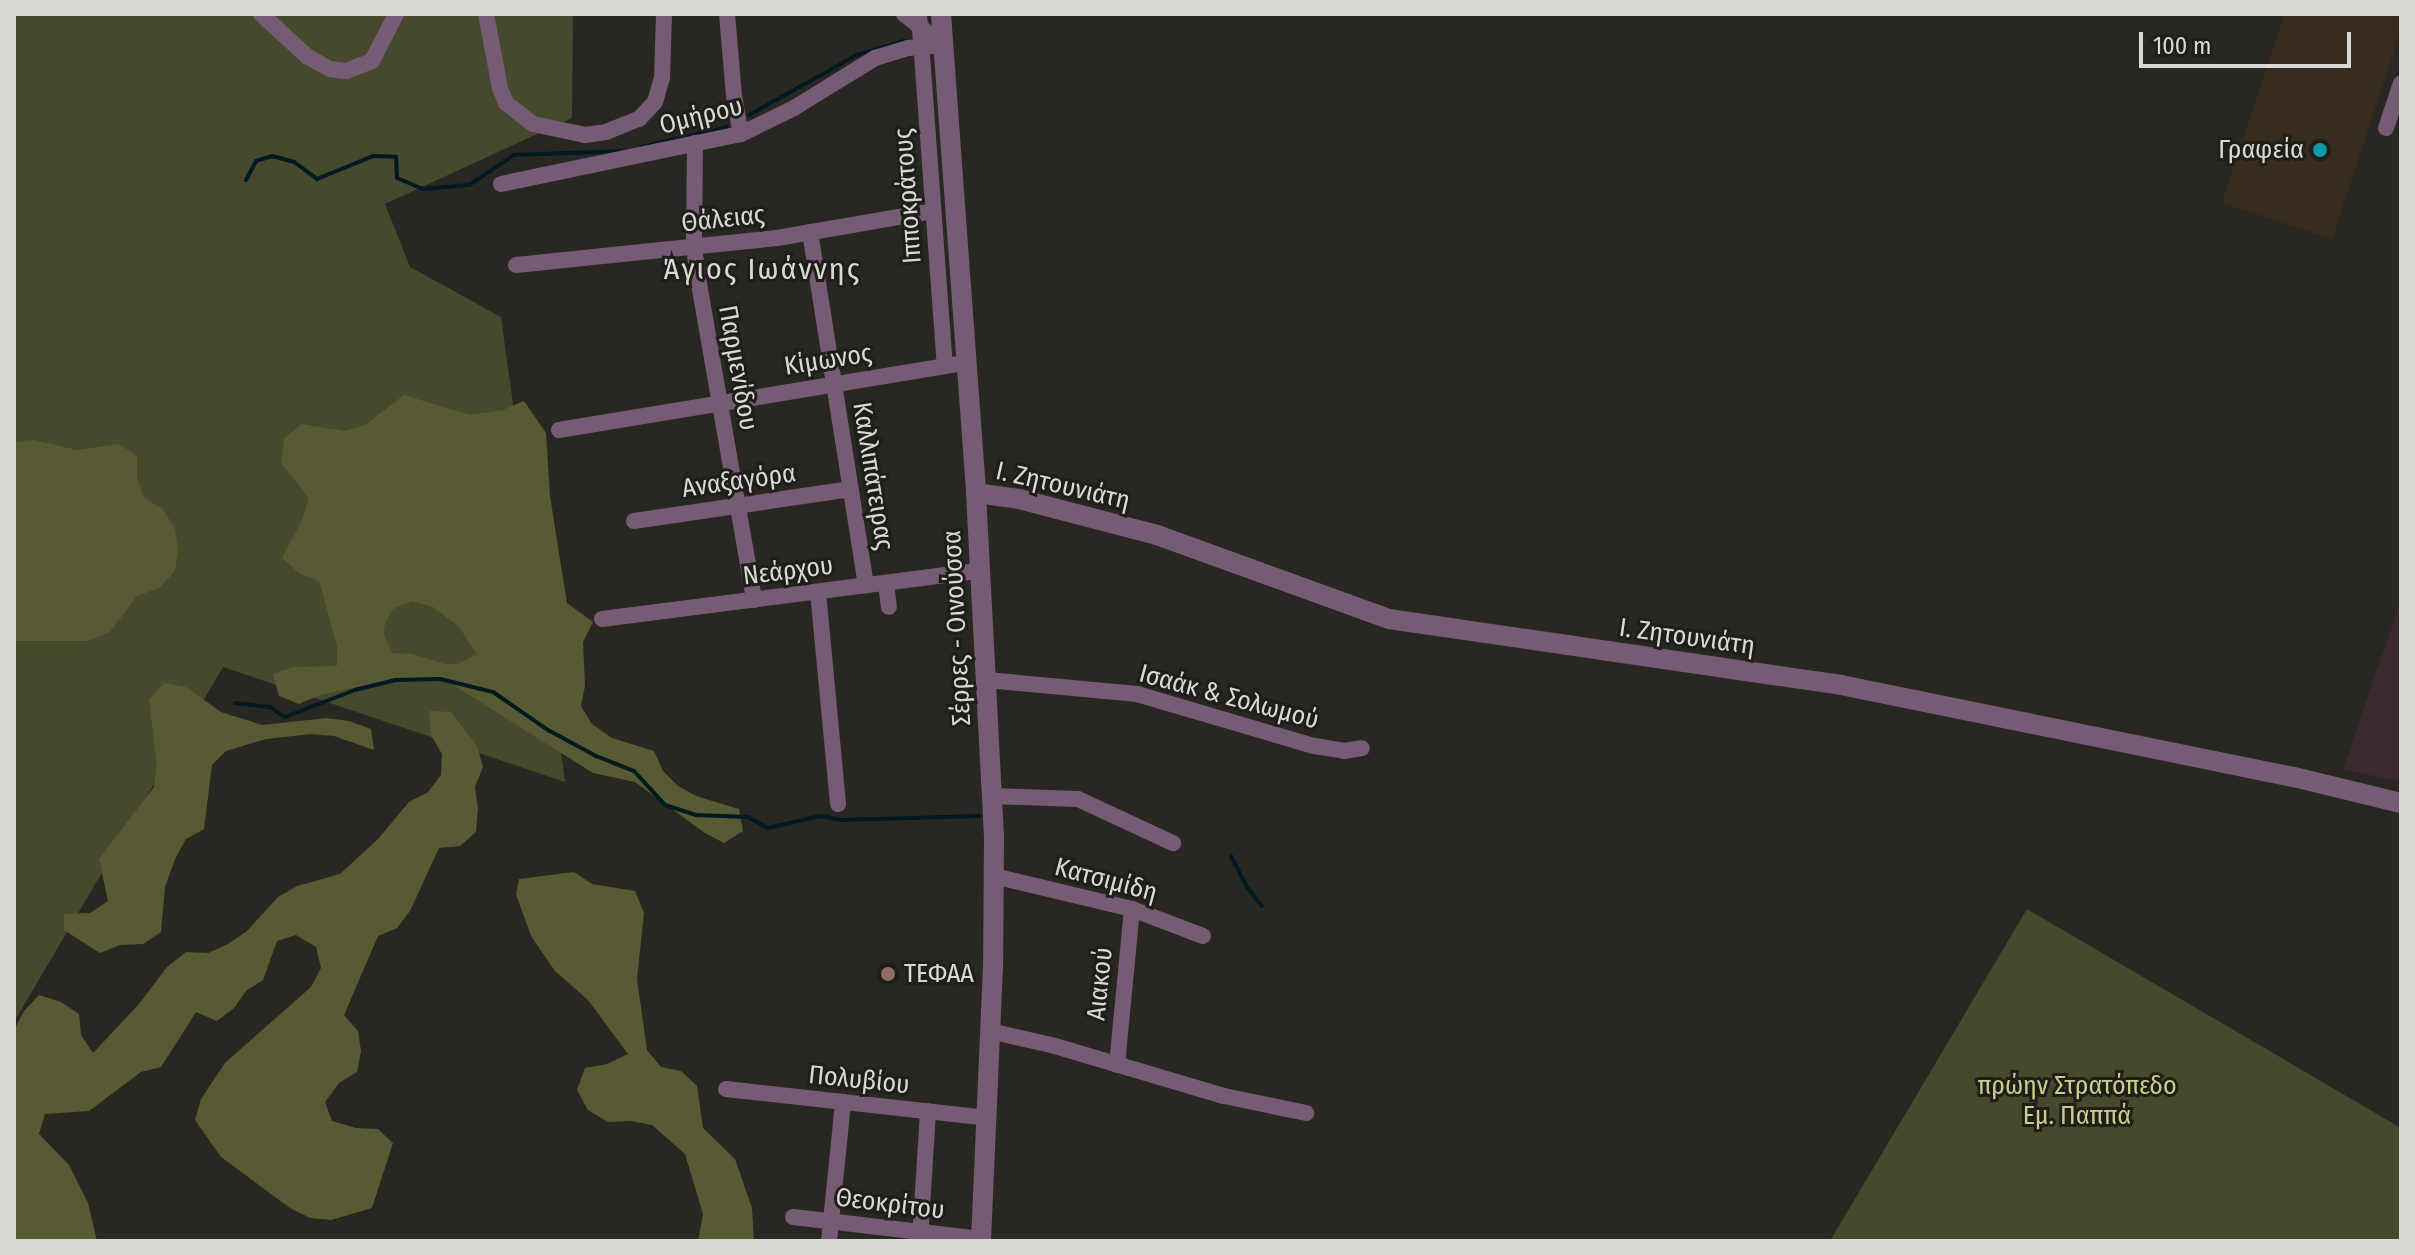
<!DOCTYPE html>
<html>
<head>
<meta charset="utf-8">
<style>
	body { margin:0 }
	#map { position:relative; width:2415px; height:1255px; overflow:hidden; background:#292722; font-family:"Fira Sans Condensed",sans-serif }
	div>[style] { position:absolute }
	.commercial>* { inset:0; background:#3c282e }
	.industrial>* { inset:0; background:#382c1e }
	.green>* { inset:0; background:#47492c }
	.forest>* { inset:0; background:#585a33 }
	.stream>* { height:4px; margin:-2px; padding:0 2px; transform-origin:2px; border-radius:2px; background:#011920 }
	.minor>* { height:16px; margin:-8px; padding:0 8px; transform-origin:8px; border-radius:8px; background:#765b75 }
	.tertiary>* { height:20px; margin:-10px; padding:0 10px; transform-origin:10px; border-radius:10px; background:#765b75 }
	.dots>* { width:22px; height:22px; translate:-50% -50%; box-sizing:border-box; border:4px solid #1f1e19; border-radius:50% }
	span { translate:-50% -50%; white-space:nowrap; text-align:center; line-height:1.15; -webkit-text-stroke:6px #1f1e19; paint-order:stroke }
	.street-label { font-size:26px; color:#d9d8d5 }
	.poi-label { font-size:26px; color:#d9d8d5 }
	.right { translate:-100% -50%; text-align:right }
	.left { translate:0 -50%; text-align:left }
	.park-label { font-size:26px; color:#c9cd8a }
	.quarter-label { font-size:30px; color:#d9d8d5; letter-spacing:2px }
	.frame { position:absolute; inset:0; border:16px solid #d9d8d5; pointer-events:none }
	.scale { position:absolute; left:2139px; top:32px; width:212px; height:36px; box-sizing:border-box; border:4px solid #d9d8d5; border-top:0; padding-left:10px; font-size:24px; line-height:28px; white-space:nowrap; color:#d9d8d5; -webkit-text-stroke:6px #1f1e19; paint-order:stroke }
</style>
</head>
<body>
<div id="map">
	<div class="commercial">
		<div style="clip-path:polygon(2401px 600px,2401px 782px,2343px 769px)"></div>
	</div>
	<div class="industrial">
		<div style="clip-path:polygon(2284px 14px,2401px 14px,2401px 31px,2332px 239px,2222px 203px)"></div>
	</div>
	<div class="green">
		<div style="clip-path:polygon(14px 14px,573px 14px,572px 118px,385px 204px,410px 267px,501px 317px,565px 782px,223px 667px,14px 1022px)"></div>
		<div style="clip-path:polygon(2027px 909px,2401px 1128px,2401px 1241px,1830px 1241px)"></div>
	</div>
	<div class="forest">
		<div style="clip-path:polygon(evenodd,404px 395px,470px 415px,503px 410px,524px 401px,546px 433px,550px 496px,567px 603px,593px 622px,583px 642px,585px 686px,581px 706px,592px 724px,612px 738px,654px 751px,663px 771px,678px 786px,696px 796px,739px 809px,743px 831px,724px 843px,705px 833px,635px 782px,593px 773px,447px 681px,384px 681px,320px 695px,299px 704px,279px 696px,273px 674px,293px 667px,337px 666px,337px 645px,319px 581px,299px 573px,282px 558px,302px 520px,309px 498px,281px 463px,284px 439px,301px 424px,344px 431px,365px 425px,404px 395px,412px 601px,433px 607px,459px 627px,477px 654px,457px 664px,445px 664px,412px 654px,392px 653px,383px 632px,386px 621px,393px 609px,412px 601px)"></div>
		<div style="clip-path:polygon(33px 440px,77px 450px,119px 444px,137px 456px,137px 477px,144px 498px,163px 509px,175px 529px,178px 550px,175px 571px,159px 588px,137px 596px,110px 632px,88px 641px,14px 641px,14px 442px)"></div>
		<div style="clip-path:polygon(164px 683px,186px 687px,221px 712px,262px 725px,327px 718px,349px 721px,371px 729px,374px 750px,334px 736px,311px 734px,266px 739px,226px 751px,212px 765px,204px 829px,186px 839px,175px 859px,165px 887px,161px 932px,143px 944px,120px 945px,100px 953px,64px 930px,64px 914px,90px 913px,108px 901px,99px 859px,154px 787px,157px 764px,149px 700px)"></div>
		<div style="clip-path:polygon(429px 711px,451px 712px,477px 746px,483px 767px,475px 787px,478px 808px,476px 832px,460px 846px,439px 848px,410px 911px,397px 928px,378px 936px,344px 1015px,358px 1031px,361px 1051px,357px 1072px,339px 1083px,325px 1102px,332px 1121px,356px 1128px,378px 1129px,393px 1143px,372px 1208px,331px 1220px,310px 1218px,290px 1208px,221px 1157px,195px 1120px,201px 1099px,225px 1063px,311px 987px,321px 968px,316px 947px,296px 935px,277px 941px,263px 980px,246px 991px,234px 1008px,217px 1021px,196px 1012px,161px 1067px,141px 1072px,89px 1111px,45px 1114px,39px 1134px,69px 1165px,88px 1203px,97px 1241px,14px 1241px,14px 1030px,24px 1011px,39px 995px,61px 1002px,79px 1014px,81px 1035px,93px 1053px,139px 1004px,167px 967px,186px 952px,208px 953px,228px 944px,247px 931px,278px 897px,297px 886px,340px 874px,378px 839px,409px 802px,428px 792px,441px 775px,442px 754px,431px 735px)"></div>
		<div style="clip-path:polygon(574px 872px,592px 884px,635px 891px,644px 913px,637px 979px,647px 1050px,661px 1067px,681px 1071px,697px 1086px,703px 1128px,735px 1159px,752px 1208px,754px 1241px,698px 1241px,703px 1214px,685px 1154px,652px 1125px,631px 1121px,608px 1122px,588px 1110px,577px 1090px,585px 1068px,607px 1064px,628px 1054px,588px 1000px,555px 971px,531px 936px,516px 894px,519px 879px)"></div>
	</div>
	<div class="stream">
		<div style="left:749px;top:115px;width:124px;rotate:-29.1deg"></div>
		<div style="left:857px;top:55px;width:49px;rotate:-16.6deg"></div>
		<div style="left:641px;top:147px;width:88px;rotate:-13.1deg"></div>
		<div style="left:246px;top:180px;width:21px;rotate:-62deg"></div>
		<div style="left:256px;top:161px;width:17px;rotate:-17deg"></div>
		<div style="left:272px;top:156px;width:23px;rotate:15deg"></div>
		<div style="left:294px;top:162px;width:29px;rotate:36deg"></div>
		<div style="left:317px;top:179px;width:61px;rotate:-22.3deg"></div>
		<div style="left:373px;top:156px;width:23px;rotate:2deg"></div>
		<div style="left:396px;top:157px;width:21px;rotate:87deg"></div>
		<div style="left:397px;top:178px;width:28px;rotate:23deg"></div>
		<div style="left:423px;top:189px;width:46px;rotate:-5deg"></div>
		<div style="left:469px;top:185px;width:54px;rotate:-33.7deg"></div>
		<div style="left:514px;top:155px;width:111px;rotate:-2.1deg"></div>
		<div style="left:235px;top:703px;width:35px;rotate:7deg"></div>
		<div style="left:270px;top:707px;width:18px;rotate:34deg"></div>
		<div style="left:285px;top:717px;width:75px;rotate:-21.1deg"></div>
		<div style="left:355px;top:690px;width:42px;rotate:-13.7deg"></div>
		<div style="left:396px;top:680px;width:44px;rotate:-1.3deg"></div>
		<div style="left:440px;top:679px;width:55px;rotate:13.8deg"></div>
		<div style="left:493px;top:692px;width:67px;rotate:34.6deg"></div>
		<div style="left:548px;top:730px;width:55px;rotate:28.4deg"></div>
		<div style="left:596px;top:756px;width:41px;rotate:21.5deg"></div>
		<div style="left:634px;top:771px;width:46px;rotate:47.6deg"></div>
		<div style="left:665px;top:805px;width:33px;rotate:18deg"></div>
		<div style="left:696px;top:815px;width:52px;rotate:2.2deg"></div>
		<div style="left:748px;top:817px;width:23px;rotate:29deg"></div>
		<div style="left:768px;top:828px;width:54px;rotate:-12.8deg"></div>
		<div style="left:821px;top:816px;width:21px;rotate:11deg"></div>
		<div style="left:842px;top:820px;width:138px;rotate:-1.7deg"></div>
		<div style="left:1231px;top:856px;width:35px;rotate:63deg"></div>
		<div style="left:1247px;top:887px;width:24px;rotate:52deg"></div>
	</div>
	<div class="minor">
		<div style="left:261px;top:14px;width:64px;rotate:42.5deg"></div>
		<div style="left:308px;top:57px;width:25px;rotate:29deg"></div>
		<div style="left:330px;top:69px;width:16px;rotate:7deg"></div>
		<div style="left:346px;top:71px;width:28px;rotate:-21deg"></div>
		<div style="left:372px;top:61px;width:53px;rotate:-62.9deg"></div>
		<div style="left:486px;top:14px;width:75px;rotate:79.3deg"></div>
		<div style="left:500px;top:88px;width:16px;rotate:68deg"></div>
		<div style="left:506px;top:103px;width:34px;rotate:38deg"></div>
		<div style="left:533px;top:124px;width:53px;rotate:11.9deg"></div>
		<div style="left:585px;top:135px;width:21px;rotate:-8deg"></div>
		<div style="left:606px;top:132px;width:35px;rotate:-22deg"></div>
		<div style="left:639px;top:119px;width:23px;rotate:-47deg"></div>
		<div style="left:655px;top:102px;width:25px;rotate:-74deg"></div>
		<div style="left:662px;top:78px;width:64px;rotate:-88.2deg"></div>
		<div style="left:727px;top:14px;width:82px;rotate:85.1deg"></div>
		<div style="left:734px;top:96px;width:39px;rotate:80deg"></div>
		<div style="left:904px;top:14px;width:50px;rotate:38.5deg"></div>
		<div style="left:919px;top:14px;width:352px;rotate:85.8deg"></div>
		<div style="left:2386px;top:128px;width:47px;rotate:-71.6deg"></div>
		<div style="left:695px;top:143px;width:103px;rotate:90.6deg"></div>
		<div style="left:694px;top:246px;width:32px;rotate:83deg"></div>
		<div style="left:698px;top:278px;width:327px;rotate:80.1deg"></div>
		<div style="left:501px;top:184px;width:245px;rotate:-11.8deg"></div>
		<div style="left:741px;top:134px;width:59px;rotate:-26.1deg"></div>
		<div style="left:794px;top:108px;width:95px;rotate:-31.7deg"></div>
		<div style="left:875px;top:58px;width:34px;rotate:-17deg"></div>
		<div style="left:908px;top:48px;width:35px;rotate:-5deg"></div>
		<div style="left:810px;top:232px;width:358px;rotate:81deg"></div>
		<div style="left:516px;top:265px;width:262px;rotate:-5.9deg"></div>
		<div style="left:777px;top:238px;width:158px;rotate:-9.8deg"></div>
		<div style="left:559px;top:430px;width:411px;rotate:-9.4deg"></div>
		<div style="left:634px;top:521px;width:219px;rotate:-8.4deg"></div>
		<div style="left:886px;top:583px;width:24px;rotate:83deg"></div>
		<div style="left:818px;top:592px;width:213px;rotate:84.6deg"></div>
		<div style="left:602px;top:619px;width:380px;rotate:-7.3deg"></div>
		<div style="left:987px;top:680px;width:151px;rotate:5.3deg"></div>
		<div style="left:1137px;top:694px;width:184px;rotate:16.4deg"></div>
		<div style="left:1314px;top:746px;width:30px;rotate:9deg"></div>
		<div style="left:1344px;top:751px;width:18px;rotate:-9deg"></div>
		<div style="left:992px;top:796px;width:86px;rotate:2deg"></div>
		<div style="left:1078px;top:799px;width:105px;rotate:24.9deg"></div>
		<div style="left:994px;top:876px;width:142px;rotate:13.4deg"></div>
		<div style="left:1132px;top:909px;width:76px;rotate:20.8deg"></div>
		<div style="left:990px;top:1031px;width:67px;rotate:13deg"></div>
		<div style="left:1055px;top:1046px;width:176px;rotate:16.5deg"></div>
		<div style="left:1224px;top:1096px;width:84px;rotate:11.7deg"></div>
		<div style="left:1117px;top:1065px;width:157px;rotate:-84.5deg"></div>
		<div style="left:726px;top:1089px;width:263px;rotate:6.3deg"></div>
		<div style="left:793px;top:1217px;width:189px;rotate:6.7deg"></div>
		<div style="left:920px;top:1239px;width:128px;rotate:-86.4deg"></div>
		<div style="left:829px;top:1241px;width:140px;rotate:-84.2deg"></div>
	</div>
	<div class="tertiary">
		<div style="left:941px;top:14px;width:480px;rotate:85.8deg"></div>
		<div style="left:976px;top:493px;width:344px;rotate:87deg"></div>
		<div style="left:994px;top:837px;width:129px;rotate:90.4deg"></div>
		<div style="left:993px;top:966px;width:275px;rotate:92.5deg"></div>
		<div style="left:976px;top:493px;width:43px;rotate:7.9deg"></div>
		<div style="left:1019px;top:499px;width:143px;rotate:14.6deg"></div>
		<div style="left:1157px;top:535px;width:247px;rotate:19.9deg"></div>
		<div style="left:1389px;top:619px;width:457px;rotate:8.3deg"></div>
		<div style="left:1841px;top:685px;width:462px;rotate:11.5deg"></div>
		<div style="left:2294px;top:777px;width:110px;rotate:13.7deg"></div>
	</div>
	<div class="dots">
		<div style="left:2320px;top:150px;background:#0f9aa8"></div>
		<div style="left:888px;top:974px;background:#8d6e63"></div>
	</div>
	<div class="street-label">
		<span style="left:701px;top:116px;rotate:-14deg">Ομήρου</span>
		<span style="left:908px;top:196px;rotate:-94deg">Ιπποκράτους</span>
		<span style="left:723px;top:219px;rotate:-6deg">Θάλειας</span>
		<span style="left:828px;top:360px;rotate:-9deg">Κίμωνος</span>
		<span style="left:738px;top:368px;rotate:80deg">Παρμενίδου</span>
		<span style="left:873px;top:476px;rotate:81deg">Καλλιπάτειρας</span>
		<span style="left:739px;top:481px;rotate:-8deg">Αναξαγόρα</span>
		<span style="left:1063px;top:486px;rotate:13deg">Ι. Ζητουνιάτη</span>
		<span style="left:788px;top:571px;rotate:-7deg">Νεάρχου</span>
		<span style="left:957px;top:628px;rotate:-93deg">Σέρρες - Οινούσσα</span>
		<span style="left:1687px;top:637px;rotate:8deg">Ι. Ζητουνιάτη</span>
		<span style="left:1229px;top:697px;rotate:15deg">Ισαάκ &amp; Σολωμού</span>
		<span style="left:1106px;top:880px;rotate:15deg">Κατσιμίδη</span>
		<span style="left:1100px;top:984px;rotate:-84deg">Αιακού</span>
		<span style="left:859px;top:1080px;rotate:6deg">Πολυβίου</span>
		<span style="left:890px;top:1204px;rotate:7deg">Θεοκρίτου</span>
	</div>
	<div class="poi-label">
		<span class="right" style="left:2304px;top:150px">Γραφεία</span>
		<span class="left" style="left:904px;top:974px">ΤΕΦΑΑ</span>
	</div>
	<div class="park-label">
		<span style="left:2077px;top:1101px">πρώην Στρατόπεδο<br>Εμ. Παππά</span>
	</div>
	<div class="quarter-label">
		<span style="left:762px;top:269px">Άγιος Ιωάννης</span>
	</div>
	<div class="frame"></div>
	<div class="scale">100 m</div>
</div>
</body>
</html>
